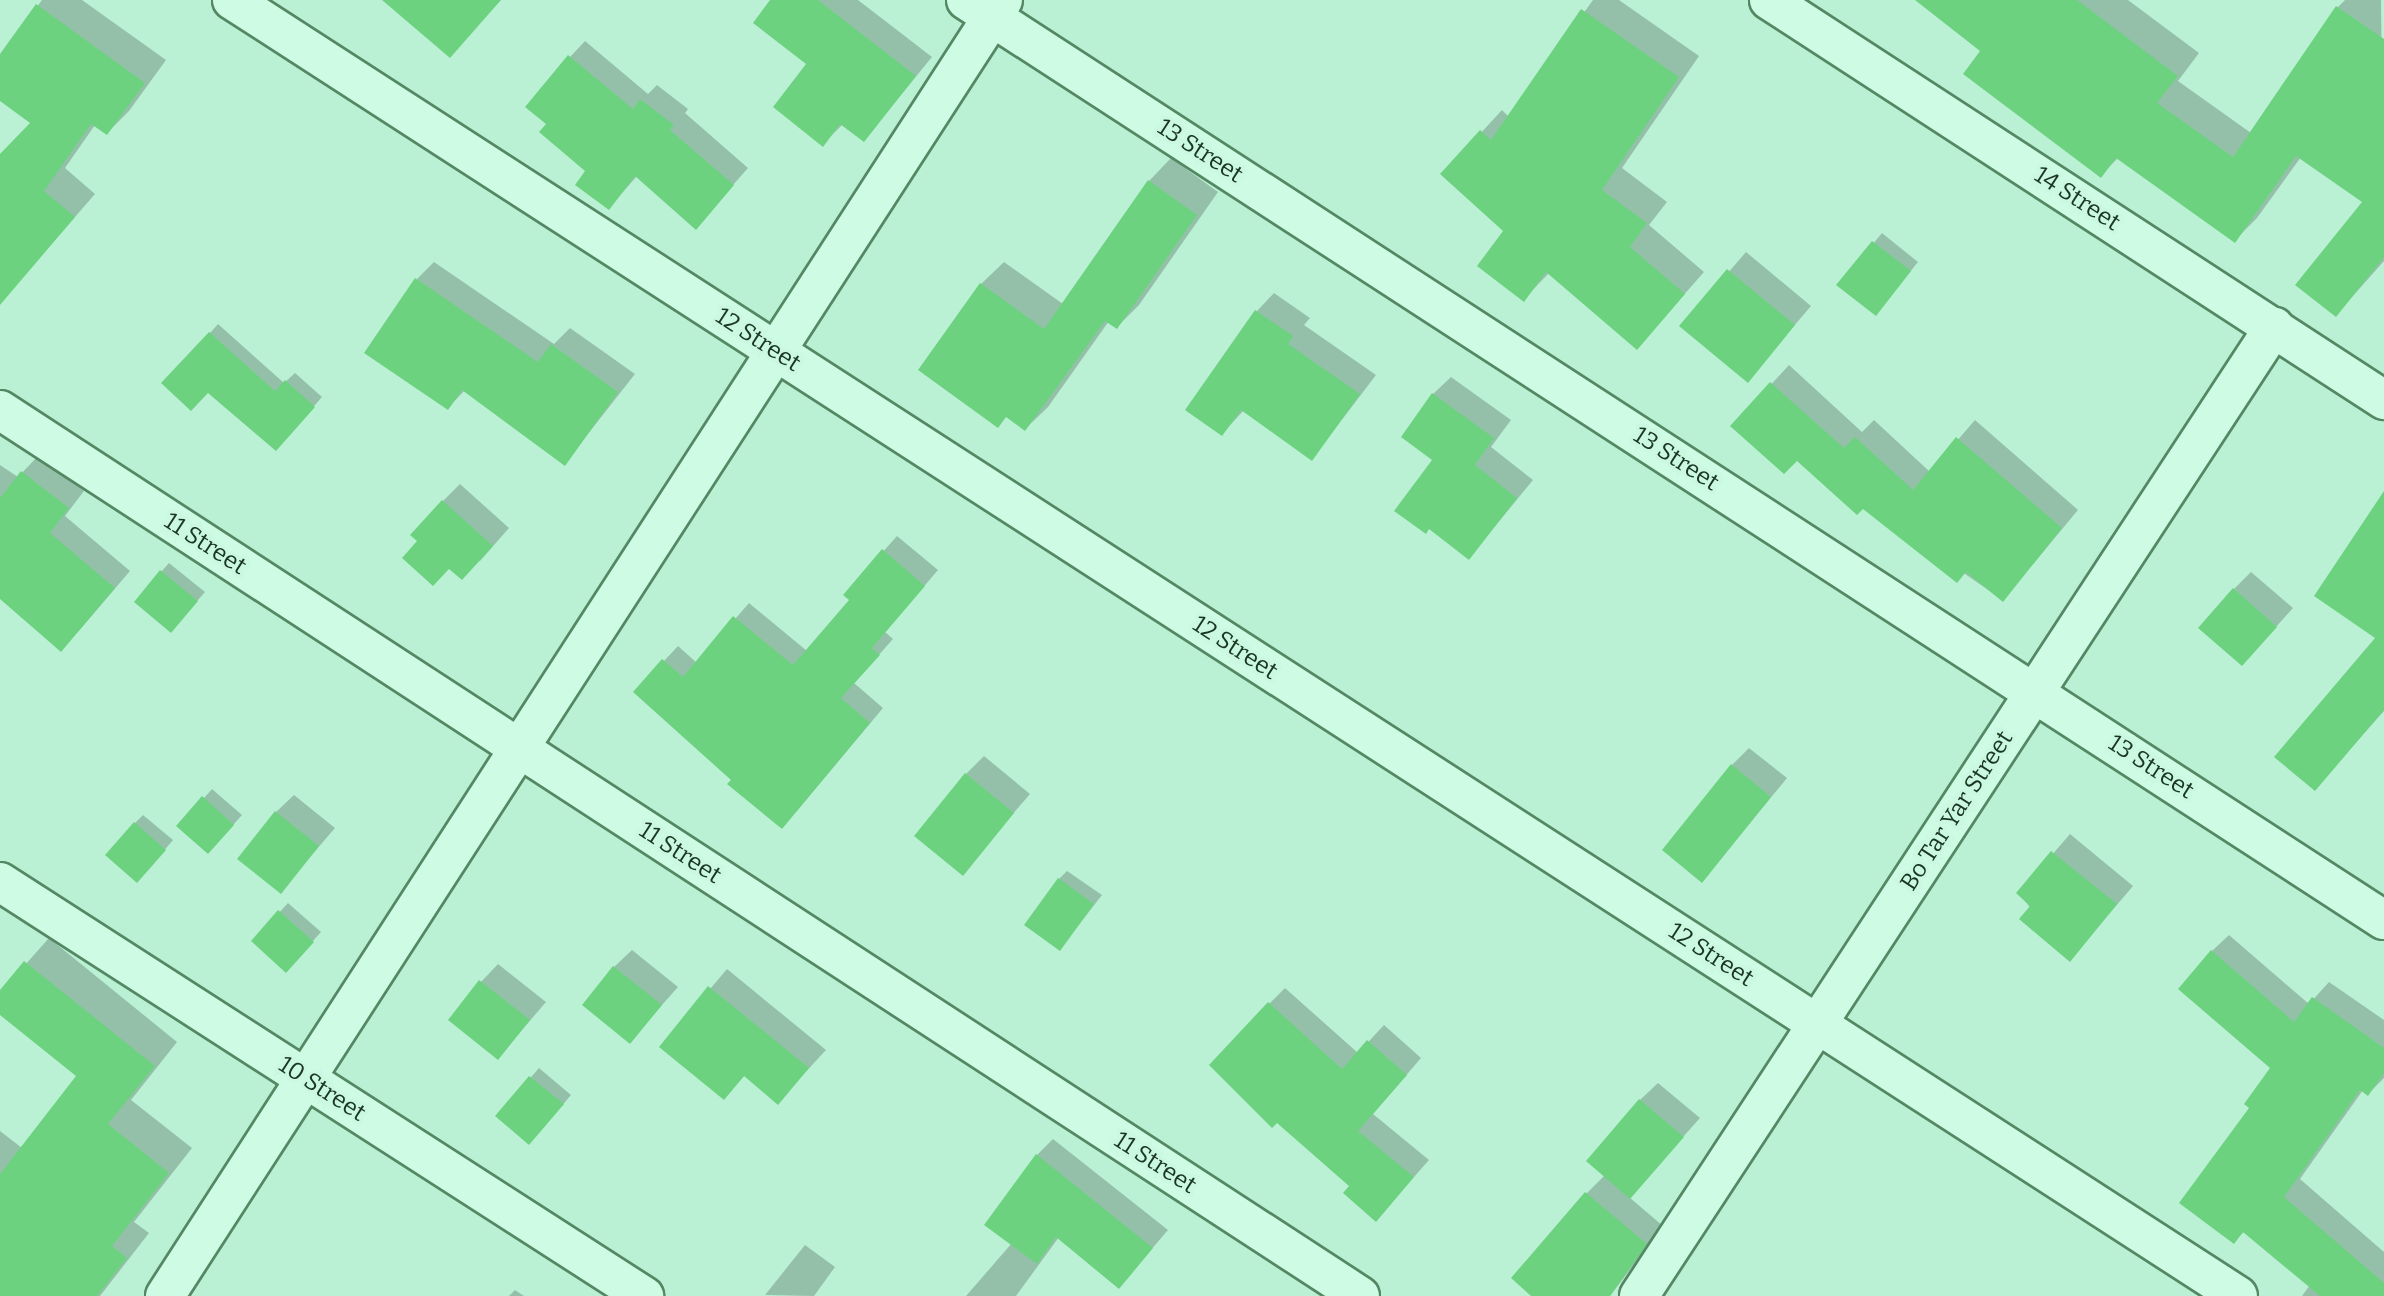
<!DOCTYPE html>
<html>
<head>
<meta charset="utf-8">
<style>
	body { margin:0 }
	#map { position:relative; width:2384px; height:1296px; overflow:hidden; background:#baf1d4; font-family:Bitter,serif }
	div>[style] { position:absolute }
	.shadow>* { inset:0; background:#0003 }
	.building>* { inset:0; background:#6dd280 }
	.roads { filter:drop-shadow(2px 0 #548864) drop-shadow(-2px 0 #548864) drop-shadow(0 2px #548864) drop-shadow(0 -2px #548864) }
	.street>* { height:38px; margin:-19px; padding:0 19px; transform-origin:19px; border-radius:19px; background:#cefbe3 }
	span { translate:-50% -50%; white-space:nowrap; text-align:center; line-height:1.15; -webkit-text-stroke:7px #caf8e0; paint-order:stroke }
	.street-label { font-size:24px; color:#1a3621 }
</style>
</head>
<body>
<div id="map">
	<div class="shadow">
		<div style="clip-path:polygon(42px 0,82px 0,166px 60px,129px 111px,107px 133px,95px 125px,65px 168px,95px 194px,1px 302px,0 162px,33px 122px,0 99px,0 57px)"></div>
		<div style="clip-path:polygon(772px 0,858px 0,932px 57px,864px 140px,843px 124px,823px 144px,808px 64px)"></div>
		<div style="clip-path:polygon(1593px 0,1619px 0,1699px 56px,1622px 168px,1667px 202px,1649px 225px,1704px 272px,1637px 348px,1549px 273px,1524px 299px,1506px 230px,1443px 174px,1502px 110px,1509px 117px)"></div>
		<div style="clip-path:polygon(1918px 0,2128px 0,2199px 53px,2178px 81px,2251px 133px,2338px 7px,2345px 0,2381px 0,2384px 261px,2336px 315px,2364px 201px,2301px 157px,2257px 218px,2235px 240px,2118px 158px,2101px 175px,1982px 51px)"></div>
		<div style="clip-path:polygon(585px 41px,648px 94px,657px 85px,688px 109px,685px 113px,748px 168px,696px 227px,637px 176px,609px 208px,587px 171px,549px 124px,570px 57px)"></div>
		<div style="clip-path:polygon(1171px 158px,1218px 192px,1139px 305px,1117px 327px,1109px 321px,1048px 407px,1025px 429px,1007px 416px,998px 425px,981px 284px,1004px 262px,1063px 304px,1149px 181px)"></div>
		<div style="clip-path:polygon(1882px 233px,1918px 262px,1876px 314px,1839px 285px)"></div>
		<div style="clip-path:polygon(1746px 252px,1811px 306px,1748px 380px,1682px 326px)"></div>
		<div style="clip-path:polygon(434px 262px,554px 344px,570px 328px,635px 374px,565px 463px,465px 390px,448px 408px,417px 279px)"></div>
		<div style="clip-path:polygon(1274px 293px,1310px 318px,1304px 325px,1376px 375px,1312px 459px,1244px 410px,1222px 434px,1187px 409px,1257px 311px)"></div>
		<div style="clip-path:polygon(218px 324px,284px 383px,295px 373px,322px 397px,284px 440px,208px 391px,210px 333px)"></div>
		<div style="clip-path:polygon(1789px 365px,1862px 432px,1874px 420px,1930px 472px,1975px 420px,2078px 510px,2003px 600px,1797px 459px,1733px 426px)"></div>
		<div style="clip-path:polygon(1451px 377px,1511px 420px,1491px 447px,1533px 480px,1469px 558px,1435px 459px,1433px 394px)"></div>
		<div style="clip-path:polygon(39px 455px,84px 491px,65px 516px,130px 571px,77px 633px,0 590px,0 465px,18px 477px)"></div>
		<div style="clip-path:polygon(460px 484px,509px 528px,480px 561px,419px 541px,443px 501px)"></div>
		<div style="clip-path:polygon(2384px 502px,2384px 711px,2315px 788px,2378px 638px)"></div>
		<div style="clip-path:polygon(897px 536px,938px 570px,885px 632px,893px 639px,854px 683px,883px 708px,796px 812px,733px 780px,635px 692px,678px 646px,697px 663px,749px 603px,807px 651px,852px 600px,845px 594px)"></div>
		<div style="clip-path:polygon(169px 563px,205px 592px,179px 622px,161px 572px)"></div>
		<div style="clip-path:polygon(2251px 572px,2293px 608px,2259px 646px,2234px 589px)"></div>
		<div style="clip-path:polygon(1749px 748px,1787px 778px,1702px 881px,1732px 765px)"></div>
		<div style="clip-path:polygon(984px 756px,1030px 794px,962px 873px,966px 774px)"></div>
		<div style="clip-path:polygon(212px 789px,242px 815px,217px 843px,179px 826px)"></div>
		<div style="clip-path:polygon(294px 795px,335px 828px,281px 891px,276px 812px)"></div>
		<div style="clip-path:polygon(143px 815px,173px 840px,146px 872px,135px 823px)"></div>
		<div style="clip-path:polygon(2070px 834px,2133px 886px,2070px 960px,2019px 893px)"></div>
		<div style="clip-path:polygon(1067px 871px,1102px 895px,1060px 949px,1059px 879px)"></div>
		<div style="clip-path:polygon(288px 903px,321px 932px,294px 962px,253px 941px)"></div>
		<div style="clip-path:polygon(2229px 935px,2309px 1004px,2329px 982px,2384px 1020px,2384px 1078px,2368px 1094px,2363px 1090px,2300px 1179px,2384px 1252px,2384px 1296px,2302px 1296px,2310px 1285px,2245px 1231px,2234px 1241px,2252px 1107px,2272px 1068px,2212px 951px)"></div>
		<div style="clip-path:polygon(49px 938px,177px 1042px,131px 1100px,192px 1148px,134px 1222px,149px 1233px,100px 1296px,0 1296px,0 1131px,22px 1148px,79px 1076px,0 1013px,0 993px)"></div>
		<div style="clip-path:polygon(632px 950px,678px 987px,630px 1041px,614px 967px)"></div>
		<div style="clip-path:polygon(498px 964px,546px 1002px,498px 1058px,481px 982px)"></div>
		<div style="clip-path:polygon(727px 969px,826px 1050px,777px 1103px,745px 1075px,724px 1098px,661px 1047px)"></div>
		<div style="clip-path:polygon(1285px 988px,1358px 1053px,1384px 1025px,1421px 1058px,1373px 1114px,1429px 1160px,1376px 1220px,1352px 1186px,1269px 1004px)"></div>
		<div style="clip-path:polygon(539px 1068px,571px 1095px,538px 1134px,497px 1116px)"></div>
		<div style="clip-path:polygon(1658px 1083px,1700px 1118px,1629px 1197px,1663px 1226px,1610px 1296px,1534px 1296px,1587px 1193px,1605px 1175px,1640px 1100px)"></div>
		<div style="clip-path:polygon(1053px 1139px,1168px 1230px,1119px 1287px,1059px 1237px,1016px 1296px,966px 1296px,1012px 1243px,1037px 1155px)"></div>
		<div style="clip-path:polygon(805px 1245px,835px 1267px,814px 1296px,765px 1295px)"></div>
		<div style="clip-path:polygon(515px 1290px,524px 1296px,509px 1296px)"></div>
	</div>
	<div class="building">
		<div style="clip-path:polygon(382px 0,501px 0,450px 58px)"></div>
		<div style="clip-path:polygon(770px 0,818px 0,916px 76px,864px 142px,840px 124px,823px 147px,773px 107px,806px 64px,753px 23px)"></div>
		<div style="clip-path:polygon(1915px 0,2077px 0,2178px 76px,2157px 103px,2233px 157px,2336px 6px,2384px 39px,2384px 257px,2336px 317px,2295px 285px,2362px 202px,2296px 156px,2235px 243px,2116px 158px,2101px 178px,1963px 74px,1980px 51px)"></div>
		<div style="clip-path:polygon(36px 4px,145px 83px,107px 135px,91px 124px,44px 191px,75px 217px,0 305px,0 154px,30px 123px,0 101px,0 54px)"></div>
		<div style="clip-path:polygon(1581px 9px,1679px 77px,1602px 190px,1647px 223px,1630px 247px,1685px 294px,1637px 350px,1546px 272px,1524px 302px,1477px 266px,1503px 231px,1440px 174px,1480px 130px,1491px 140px)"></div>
		<div style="clip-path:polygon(568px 55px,633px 109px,640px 99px,674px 125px,670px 130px,734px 185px,696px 230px,635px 176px,609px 210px,575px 185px,585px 171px,539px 132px,546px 124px,525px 107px)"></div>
		<div style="clip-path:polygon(1148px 180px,1197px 215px,1117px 329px,1105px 321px,1025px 431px,1006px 417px,998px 428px,918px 370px,980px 283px,1044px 329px)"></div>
		<div style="clip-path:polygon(1872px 241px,1911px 271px,1876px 316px,1836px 285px)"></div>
		<div style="clip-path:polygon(1727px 269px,1795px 325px,1748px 383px,1679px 326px)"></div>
		<div style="clip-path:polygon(415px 278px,538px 362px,551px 344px,618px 392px,565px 466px,462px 390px,448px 410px,364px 353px)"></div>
		<div style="clip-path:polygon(1255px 310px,1293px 336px,1288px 344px,1360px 394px,1312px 461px,1241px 410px,1222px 436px,1185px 410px)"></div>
		<div style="clip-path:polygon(209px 332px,275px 391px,285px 380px,315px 407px,276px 451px,208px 393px,191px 411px,161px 383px)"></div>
		<div style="clip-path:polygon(1770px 382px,1844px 448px,1855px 437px,1913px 490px,1956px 437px,2062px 528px,2003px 602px,1966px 572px,1957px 583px,1863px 509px,1857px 515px,1797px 461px,1784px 474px,1730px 426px)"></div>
		<div style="clip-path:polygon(1432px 393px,1494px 438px,1475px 465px,1517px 498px,1469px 560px,1429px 529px,1426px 534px,1394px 511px,1432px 460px,1401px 437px)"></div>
		<div style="clip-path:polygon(21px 471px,69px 508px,50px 533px,115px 588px,61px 652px,0 599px,0 498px)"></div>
		<div style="clip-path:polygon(2384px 491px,2384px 710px,2315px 791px,2274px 757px,2375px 638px,2314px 596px)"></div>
		<div style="clip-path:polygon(442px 500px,493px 546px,462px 580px,449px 569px,433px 586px,402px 558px,417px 541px,410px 535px)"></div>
		<div style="clip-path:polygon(882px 549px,925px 586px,872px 648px,880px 655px,841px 698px,870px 723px,782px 829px,727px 784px,731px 780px,633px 692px,662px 659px,683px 677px,733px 616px,793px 665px,849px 600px,843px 595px)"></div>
		<div style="clip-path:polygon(160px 570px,198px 601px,171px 633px,134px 602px)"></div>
		<div style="clip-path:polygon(2233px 588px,2277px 627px,2242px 666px,2198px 628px)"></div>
		<div style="clip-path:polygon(1731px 764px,1771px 797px,1702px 883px,1662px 850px)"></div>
		<div style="clip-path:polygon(965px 773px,1014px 813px,963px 876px,914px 836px)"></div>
		<div style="clip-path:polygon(202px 796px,234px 825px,208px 854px,176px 826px)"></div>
		<div style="clip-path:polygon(275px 811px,319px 846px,281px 894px,237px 859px)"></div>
		<div style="clip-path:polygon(134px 822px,166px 850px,137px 883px,105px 855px)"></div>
		<div style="clip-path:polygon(2051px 851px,2117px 904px,2070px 962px,2019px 919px,2030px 906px,2016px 893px)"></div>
		<div style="clip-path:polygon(1058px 878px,1094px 904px,1060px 951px,1024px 925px)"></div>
		<div style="clip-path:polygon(278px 910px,314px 942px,286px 973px,251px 941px)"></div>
		<div style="clip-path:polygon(2211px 950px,2294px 1022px,2312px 997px,2384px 1048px,2384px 1073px,2368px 1096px,2360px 1090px,2284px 1197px,2384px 1283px,2384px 1296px,2320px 1296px,2243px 1232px,2234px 1244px,2179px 1203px,2249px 1108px,2244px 1104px,2270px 1068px,2178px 989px)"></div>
		<div style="clip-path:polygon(24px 961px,155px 1066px,108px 1124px,169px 1173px,112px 1246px,127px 1258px,97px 1296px,0 1296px,0 1174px,76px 1076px,0 1015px,0 990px)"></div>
		<div style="clip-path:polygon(613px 966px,662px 1005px,630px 1044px,582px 1005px)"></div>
		<div style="clip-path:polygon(479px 980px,530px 1020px,498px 1060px,448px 1020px)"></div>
		<div style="clip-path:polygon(708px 986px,809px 1068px,778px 1105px,744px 1076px,724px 1100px,659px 1047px)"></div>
		<div style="clip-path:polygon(1268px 1002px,1342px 1069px,1367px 1040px,1407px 1075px,1358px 1131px,1414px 1177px,1376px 1222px,1343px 1193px,1349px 1186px,1277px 1123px,1272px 1128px,1209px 1065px)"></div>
		<div style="clip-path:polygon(529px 1076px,564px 1104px,529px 1145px,495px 1116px)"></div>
		<div style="clip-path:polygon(1639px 1099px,1684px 1137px,1630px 1199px,1586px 1161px)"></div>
		<div style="clip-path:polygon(1036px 1154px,1153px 1248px,1119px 1289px,1056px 1237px,1037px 1264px,984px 1225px)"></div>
		<div style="clip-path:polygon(1585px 1192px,1647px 1244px,1610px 1296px,1531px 1296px,1511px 1278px)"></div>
	</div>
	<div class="roads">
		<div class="street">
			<div style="left:232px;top:0;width:2388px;rotate:32.86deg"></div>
			<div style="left:966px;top:0;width:1690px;rotate:32.98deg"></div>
			<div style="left:1769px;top:0;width:734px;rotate:33.04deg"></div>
			<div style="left:0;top:410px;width:1623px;rotate:33.08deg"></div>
			<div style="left:0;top:882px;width:766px;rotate:32.74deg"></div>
			<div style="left:165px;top:1296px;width:1543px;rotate:-57.11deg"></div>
			<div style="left:1639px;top:1296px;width:1159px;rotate:-56.76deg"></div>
		</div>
	</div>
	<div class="street-label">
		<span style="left:1200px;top:151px;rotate:33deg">13 Street</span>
		<span style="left:2077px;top:199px;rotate:33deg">14 Street</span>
		<span style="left:758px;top:340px;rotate:33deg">12 Street</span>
		<span style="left:1676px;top:459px;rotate:33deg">13 Street</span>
		<span style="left:205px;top:544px;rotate:33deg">11 Street</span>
		<span style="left:1235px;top:648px;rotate:33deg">12 Street</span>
		<span style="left:2151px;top:767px;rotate:33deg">13 Street</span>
		<span style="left:1957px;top:811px;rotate:-57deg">Bo Tar Yar Street</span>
		<span style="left:680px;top:853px;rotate:33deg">11 Street</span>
		<span style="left:1711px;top:955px;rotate:33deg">12 Street</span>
		<span style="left:322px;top:1089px;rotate:33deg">10 Street</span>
		<span style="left:1155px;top:1163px;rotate:33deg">11 Street</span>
	</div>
</div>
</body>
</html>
